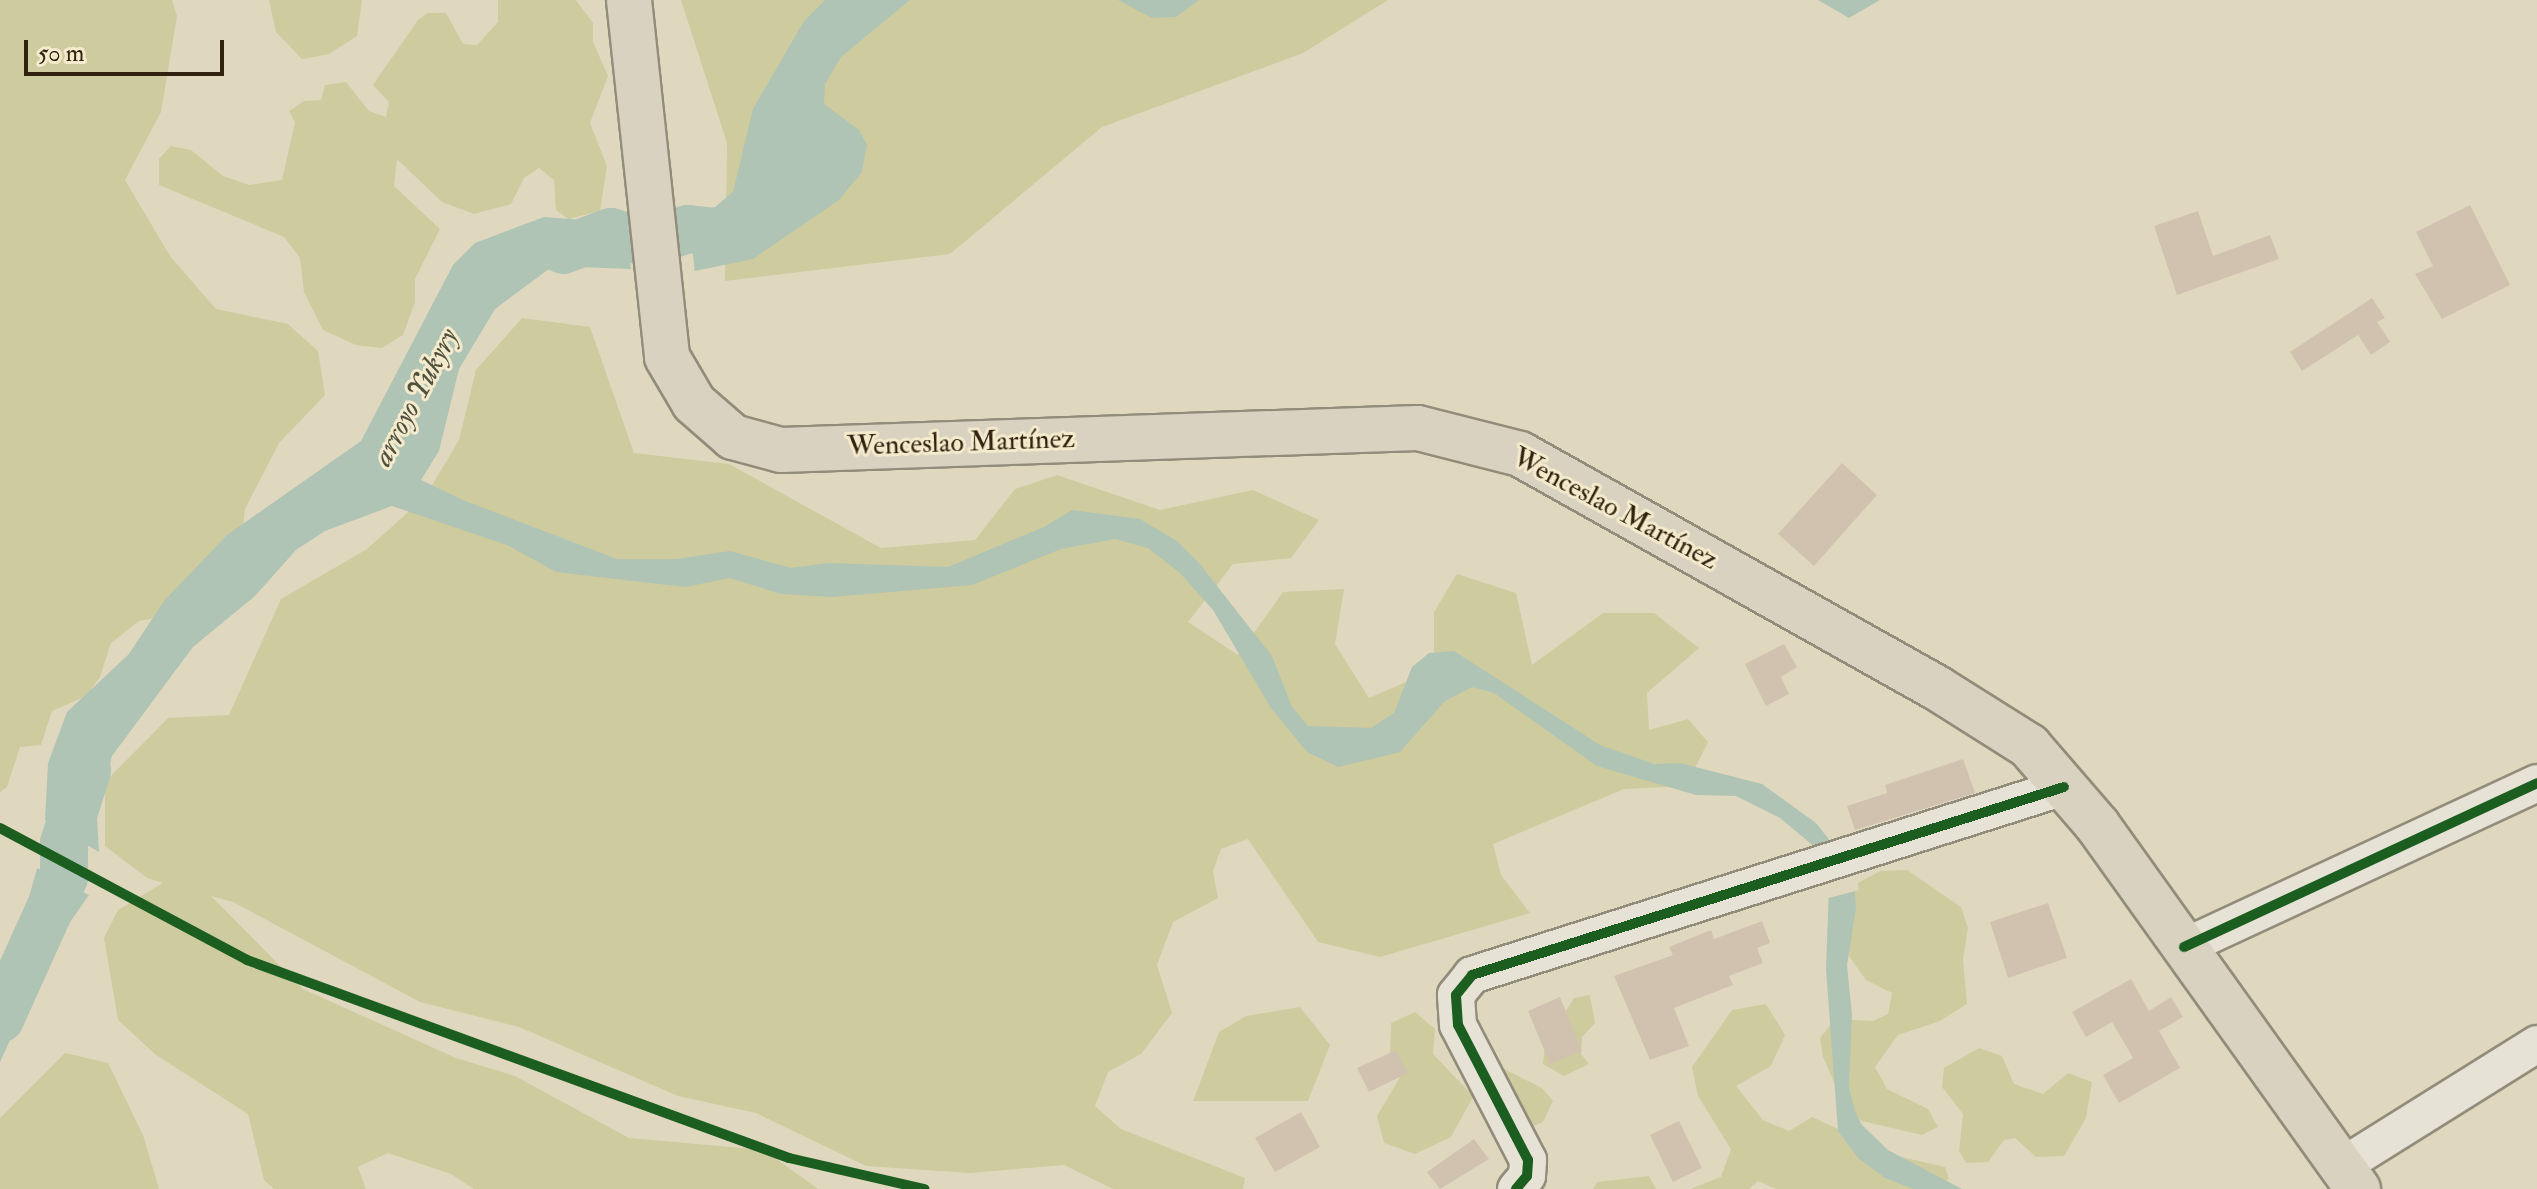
<!DOCTYPE html>
<html>
<head>
<meta charset="utf-8">
<style>
	body { margin:0 }
	#map { position:relative; width:2537px; height:1189px; overflow:hidden; background:#e0d8be; font-family:"IM FELL Double Pica",serif }
	div>[style] { position:absolute }
	.green>* { inset:0; background:#cecb9f }
	.water>* { inset:0; background:#afc4b4 }
	.pier>* { inset:0; background:#e0d8be }
	.river>* { height:48px; margin:-24px; padding:0 24px; transform-origin:24px; border-radius:24px; background:#afc4b4 }
	.building>* { inset:0; background:#d1c2b0 }
	.roads { filter:drop-shadow(2px 0 #928c7b) drop-shadow(-2px 0 #928c7b) drop-shadow(0 2px #928c7b) drop-shadow(0 -2px #928c7b) }
	.minor>* { height:36px; margin:-18px; padding:0 18px; transform-origin:18px; border-radius:18px; background:#e6e2d5 }
	.major>* { height:44px; margin:-22px; padding:0 22px; transform-origin:22px; border-radius:22px; background:#dad2c0 }
	.cycleway>* { height:10px; margin:-5px; padding:0 5px; transform-origin:5px; border-radius:5px; background:#1b5e20 }
	span { translate:-50% -50%; white-space:nowrap; text-align:center; line-height:1.15; -webkit-text-stroke:6px #f4eacc; paint-order:stroke }
	.street-label { font-size:28px; color:#31220f }
	.water-label { font-size:30px; color:#50503f; font-style:italic }
	.scale { position:absolute; left:24px; top:40px; width:200px; height:36px; box-sizing:border-box; border:4px solid #31220f; border-top:0; padding-left:10px; font-size:24px; line-height:28px; white-space:nowrap; color:#31220f; -webkit-text-stroke:6px #f4eacc; paint-order:stroke }
</style>
</head>
<body>
<div id="map">
	<div class="green">
		<div style="clip-path:polygon(0 0,172px 0,177px 16px,161px 112px,125px 180px,170px 256px,216px 309px,288px 324px,318px 351px,325px 395px,279px 443px,245px 509px,241px 540px,170px 615px,139px 621px,111px 643px,100px 677px,86px 696px,52px 711px,41px 745px,20px 747px,7px 787px,0 792px)"></div>
		<div style="clip-path:polygon(269px 0,362px 0,357px 36px,329px 54px,302px 59px,276px 32px)"></div>
		<div style="clip-path:polygon(498px 0,576px 0,593px 23px,593px 42px,608px 76px,590px 123px,607px 166px,600px 211px,568px 219px,556px 210px,554px 180px,539px 168px,524px 178px,511px 204px,474px 214px,442px 202px,397px 159px,394px 186px,440px 229px,415px 279px,415px 302px,403px 335px,382px 348px,356px 345px,323px 330px,304px 292px,300px 258px,284px 237px,159px 185px,159px 159px,171px 146px,191px 150px,223px 176px,249px 185px,282px 180px,295px 122px,289px 111px,304px 101px,321px 100px,325px 85px,346px 82px,369px 111px,386px 117px,389px 102px,373px 85px,418px 20px,428px 13px,446px 13px,463px 44px,477px 45px,498px 22px)"></div>
		<div style="clip-path:polygon(681px 0,1388px 0,1303px 53px,1102px 127px,950px 254px,725px 281px,727px 143px)"></div>
		<div style="clip-path:polygon(522px 318px,590px 327px,634px 453px,729px 464px,881px 548px,975px 540px,1015px 489px,1057px 475px,1160px 510px,1253px 490px,1319px 520px,1291px 558px,1233px 564px,1188px 622px,1238px 655px,1283px 592px,1344px 589px,1335px 644px,1369px 698px,1434px 670px,1434px 612px,1457px 574px,1516px 593px,1532px 665px,1603px 613px,1654px 613px,1699px 648px,1647px 693px,1649px 730px,1688px 719px,1708px 742px,1686px 786px,1624px 789px,1493px 844px,1501px 875px,1530px 913px,1380px 957px,1318px 942px,1248px 839px,1221px 849px,1213px 871px,1218px 898px,1173px 922px,1157px 965px,1172px 1013px,1141px 1054px,1108px 1072px,1095px 1106px,1121px 1129px,1245px 1178px,1243px 1189px,1113px 1189px,1064px 1165px,970px 1173px,866px 1166px,756px 1113px,678px 1096px,519px 1027px,420px 1002px,233px 902px,211px 896px,303px 989px,456px 1058px,515px 1076px,629px 1138px,764px 1150px,818px 1189px,474px 1189px,451px 1174px,388px 1153px,358px 1167px,366px 1189px,274px 1189px,264px 1180px,248px 1114px,156px 1055px,118px 1020px,104px 938px,118px 910px,163px 883px,147px 878px,105px 846px,105px 782px,168px 718px,229px 715px,281px 599px,367px 549px,425px 497px,459px 440px,476px 370px)"></div>
		<div style="clip-path:polygon(1907px 870px,1961px 907px,1968px 928px,1963px 960px,1967px 1004px,1940px 1021px,1898px 1035px,1875px 1067px,1887px 1089px,1928px 1109px,1938px 1127px,1922px 1135px,1862px 1121px,1844px 1105px,1823px 1057px,1820px 1038px,1835px 1019px,1873px 1021px,1888px 1014px,1892px 993px,1866px 980px,1843px 948px,1856px 884px,1880px 871px)"></div>
		<div style="clip-path:polygon(1590px 995px,1595px 1023px,1582px 1037px,1581px 1054px,1589px 1064px,1564px 1076px,1543px 1064px,1545px 1045px,1574px 998px)"></div>
		<div style="clip-path:polygon(1766px 1004px,1785px 1035px,1771px 1066px,1736px 1086px,1763px 1120px,1789px 1131px,1812px 1117px,1897px 1156px,1945px 1167px,1949px 1179px,1934px 1189px,1776px 1189px,1758px 1181px,1749px 1189px,1690px 1189px,1721px 1177px,1731px 1149px,1698px 1096px,1692px 1067px,1732px 1010px)"></div>
		<div style="clip-path:polygon(1300px 1007px,1330px 1045px,1308px 1101px,1193px 1101px,1219px 1032px,1246px 1016px)"></div>
		<div style="clip-path:polygon(1415px 1012px,1435px 1029px,1433px 1054px,1472px 1095px,1474px 1076px,1490px 1062px,1542px 1088px,1553px 1101px,1543px 1122px,1514px 1135px,1473px 1097px,1451px 1137px,1415px 1154px,1384px 1143px,1377px 1116px,1400px 1077px,1390px 1053px,1391px 1023px)"></div>
		<div style="clip-path:polygon(1979px 1048px,2002px 1056px,2014px 1084px,2043px 1094px,2068px 1073px,2092px 1082px,2086px 1118px,2064px 1156px,2036px 1157px,2015px 1138px,2004px 1140px,1988px 1162px,1966px 1163px,1959px 1151px,1963px 1114px,1942px 1087px,1944px 1068px)"></div>
		<div style="clip-path:polygon(65px 1053px,108px 1063px,143px 1135px,159px 1189px,0 1189px,0 1118px)"></div>
		<div style="clip-path:polygon(1649px 1176px,1656px 1189px,1593px 1189px,1597px 1182px)"></div>
	</div>
	<div class="water">
		<div style="clip-path:polygon(825px 0,910px 0,841px 57px,825px 84px,824px 104px,859px 130px,867px 145px,862px 172px,839px 200px,753px 259px,690px 272px,685px 221px,708px 213px,733px 192px,753px 109px,804px 21px)"></div>
		<div style="clip-path:polygon(1118px 0,1199px 0,1176px 17px,1152px 18px)"></div>
		<div style="clip-path:polygon(1818px 0,1880px 0,1849px 18px)"></div>
		<div style="clip-path:polygon(544px 217px,624px 223px,631px 269px,553px 266px,495px 309px,459px 369px,439px 451px,421px 480px,463px 500px,617px 559px,677px 559px,730px 551px,791px 568px,828px 563px,948px 567px,1044px 527px,1072px 510px,1140px 519px,1177px 541px,1199px 563px,1272px 656px,1292px 707px,1308px 726px,1371px 728px,1394px 713px,1412px 667px,1429px 653px,1454px 651px,1600px 745px,1654px 764px,1680px 763px,1762px 784px,1816px 823px,1831px 842px,1816px 848px,1780px 818px,1736px 796px,1696px 795px,1597px 766px,1494px 693px,1472px 687px,1445px 701px,1400px 752px,1338px 767px,1307px 752px,1271px 708px,1213px 610px,1180px 573px,1148px 548px,1115px 539px,1061px 549px,972px 585px,832px 597px,781px 594px,730px 578px,685px 587px,556px 572px,507px 545px,392px 506px,325px 531px,296px 550px,255px 596px,193px 647px,112px 756px,97px 817px,99px 852px,45px 820px,48px 763px,67px 712px,129px 654px,164px 601px,227px 535px,361px 441px,453px 265px,475px 243px)"></div>
		<div style="clip-path:polygon(38px 865px,89px 895px,54px 945px,0 1062px,0 964px,23px 918px)"></div>
		<div style="clip-path:polygon(1854px 880px,1856px 908px,1847px 965px,1852px 1015px,1849px 1087px,1855px 1111px,1862px 1125px,1888px 1150px,1962px 1189px,1913px 1189px,1885px 1178px,1858px 1158px,1838px 1131px,1826px 969px,1829px 886px)"></div>
	</div>
	<div class="pier">
		<div style="clip-path:polygon(689px 215px,695px 275px,690px 276px,681px 221px)"></div>
		<div style="clip-path:polygon(39px 862px,92px 891px,93px 897px,33px 866px)"></div>
		<div style="clip-path:polygon(1856px 876px,1859px 890px,1825px 899px,1827px 882px)"></div>
	</div>
	<div class="river">
		<div style="left:563px;top:250px;width:51px;rotate:-20.6deg"></div>
		<div style="left:611px;top:232px;width:38px;rotate:17deg"></div>
		<div style="left:647px;top:243px;width:43px;rotate:-18.9deg"></div>
		<div style="left:688px;top:229px;width:27px;rotate:6deg"></div>
		<div style="left:715px;top:232px;width:38px;rotate:-15deg"></div>
		<div style="left:0;top:1019px;width:156px;rotate:-65.7deg"></div>
		<div style="left:64px;top:877px;width:34px;rotate:-90deg"></div>
		<div style="left:64px;top:843px;width:76px;rotate:-72.3deg"></div>
	</div>
	<div class="building">
		<div style="clip-path:polygon(2470px 205px,2510px 285px,2442px 319px,2415px 274px,2433px 266px,2416px 232px)"></div>
		<div style="clip-path:polygon(2198px 211px,2213px 256px,2270px 235px,2279px 259px,2177px 295px,2154px 226px)"></div>
		<div style="clip-path:polygon(2372px 298px,2385px 318px,2377px 322px,2390px 342px,2371px 355px,2358px 335px,2302px 371px,2290px 352px)"></div>
		<div style="clip-path:polygon(1842px 463px,1877px 495px,1814px 566px,1778px 534px)"></div>
		<div style="clip-path:polygon(1784px 644px,1797px 667px,1781px 677px,1789px 694px,1766px 706px,1745px 664px)"></div>
		<div style="clip-path:polygon(1963px 759px,1975px 793px,1855px 830px,1847px 806px,1887px 793px,1885px 785px)"></div>
		<div style="clip-path:polygon(2048px 903px,2067px 958px,2008px 978px,1990px 922px)"></div>
		<div style="clip-path:polygon(1762px 921px,1770px 943px,1757px 948px,1763px 963px,1729px 976px,1733px 985px,1674px 1008px,1689px 1046px,1650px 1060px,1614px 976px,1673px 955px,1669px 947px,1711px 930px,1714px 939px)"></div>
		<div style="clip-path:polygon(2131px 979px,2149px 1011px,2171px 997px,2183px 1017px,2159px 1031px,2180px 1068px,2119px 1103px,2103px 1075px,2133px 1058px,2112px 1022px,2086px 1037px,2072px 1012px)"></div>
		<div style="clip-path:polygon(1560px 997px,1582px 1051px,1550px 1064px,1528px 1011px)"></div>
		<div style="clip-path:polygon(1396px 1050px,1408px 1073px,1369px 1092px,1357px 1068px)"></div>
		<div style="clip-path:polygon(1301px 1112px,1320px 1147px,1275px 1172px,1255px 1138px)"></div>
		<div style="clip-path:polygon(1679px 1121px,1702px 1168px,1673px 1182px,1650px 1135px)"></div>
		<div style="clip-path:polygon(1474px 1139px,1489px 1159px,1440px 1189px,1427px 1172px)"></div>
	</div>
	<div class="roads">
		<div class="minor">
			<div style="left:2184px;top:947px;width:389px;rotate:-24.9deg"></div>
			<div style="left:2342px;top:1166px;width:230px;rotate:-32deg"></div>
			<div style="left:1516px;top:1189px;width:17px;rotate:-50deg"></div>
			<div style="left:1527px;top:1176px;width:16px;rotate:-86deg"></div>
			<div style="left:1528px;top:1160px;width:152px;rotate:-117.4deg"></div>
			<div style="left:1458px;top:1025px;width:30px;rotate:-94deg"></div>
			<div style="left:1456px;top:995px;width:26px;rotate:-51deg"></div>
			<div style="left:1472px;top:975px;width:621px;rotate:-17.62deg"></div>
		</div>
		<div class="major">
			<div style="left:629px;top:0;width:359px;rotate:83.9deg"></div>
			<div style="left:667px;top:357px;width:53px;rotate:59.6deg"></div>
			<div style="left:694px;top:403px;width:52px;rotate:41.1deg"></div>
			<div style="left:733px;top:437px;width:50px;rotate:15.2deg"></div>
			<div style="left:781px;top:450px;width:637px;rotate:-1.98deg"></div>
			<div style="left:1418px;top:428px;width:105px;rotate:14.3deg"></div>
			<div style="left:1520px;top:454px;width:478px;rotate:29.3deg"></div>
			<div style="left:1937px;top:688px;width:109px;rotate:32.2deg"></div>
			<div style="left:2029px;top:746px;width:106px;rotate:49.2deg"></div>
			<div style="left:2098px;top:826px;width:447px;rotate:54.4deg"></div>
		</div>
	</div>
	<div class="cycleway">
		<div style="left:0;top:828px;width:280px;rotate:28.1deg"></div>
		<div style="left:247px;top:960px;width:577px;rotate:20.07deg"></div>
		<div style="left:789px;top:1158px;width:139px;rotate:12.9deg"></div>
		<div style="left:2184px;top:947px;width:389px;rotate:-24.9deg"></div>
		<div style="left:1516px;top:1189px;width:17px;rotate:-50deg"></div>
		<div style="left:1527px;top:1176px;width:16px;rotate:-86deg"></div>
		<div style="left:1528px;top:1160px;width:152px;rotate:-117.4deg"></div>
		<div style="left:1458px;top:1025px;width:30px;rotate:-94deg"></div>
		<div style="left:1456px;top:995px;width:26px;rotate:-51deg"></div>
		<div style="left:1472px;top:975px;width:621px;rotate:-17.62deg"></div>
	</div>
	<div class="street-label">
		<span style="left:961px;top:443px;rotate:-2deg">Wenceslao Martínez</span>
		<span style="left:1615px;top:509px;rotate:28deg">Wenceslao Martínez</span>
	</div>
	<div class="water-label">
		<span style="left:416px;top:397px;rotate:-62deg">arroyo Yukyry</span>
	</div>
	<div class="scale">50 m</div>
</div>
</body>
</html>
